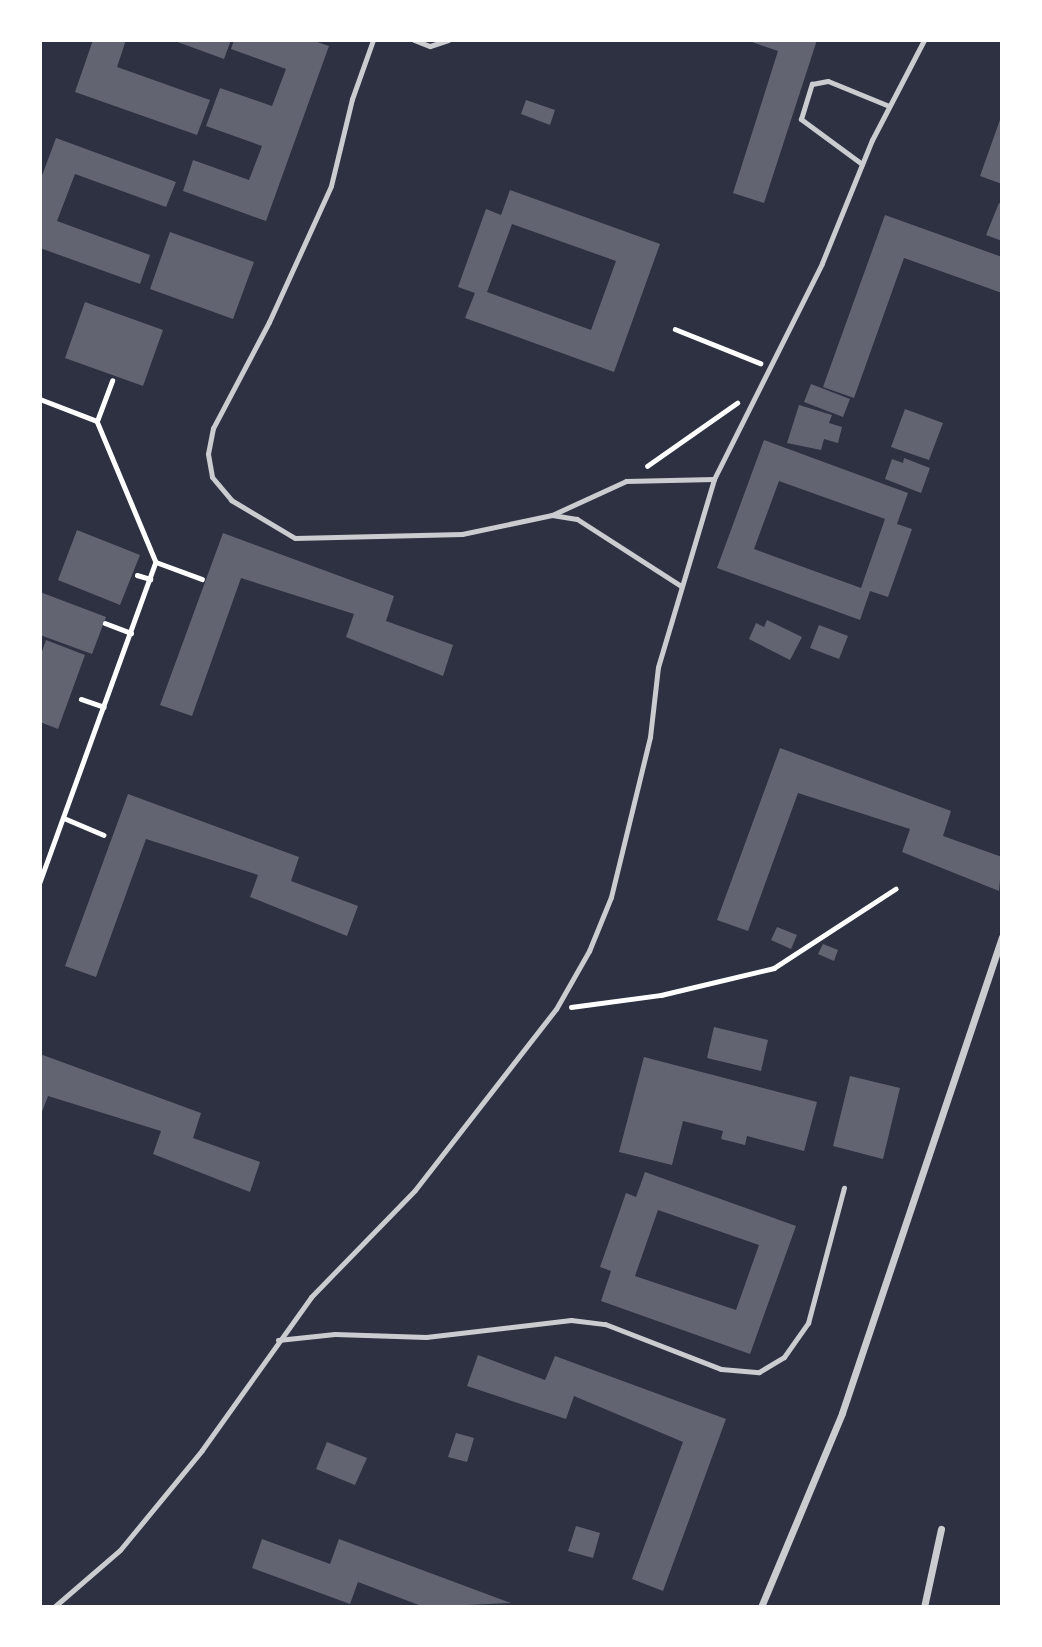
<!DOCTYPE html>
<html>
<head>
<meta charset="utf-8">
<style>
	body { margin:0 }
	#map { position:relative; width:1042px; height:1647px; overflow:hidden; background:#2d3142; font-family:"Exo 2",sans-serif }
	div>[style] { position:absolute }
	.building>* { inset:0; background:#626471 }
	.path>* { height:4.5px; margin:-2.25px; padding:0 2.25px; transform-origin:2.25px; border-radius:2.25px; background:#fff }
	.service>* { height:5px; margin:-2.5px; padding:0 2.5px; transform-origin:2.5px; border-radius:2.5px; background:#caccd0 }
	.minor>* { height:7px; margin:-3.5px; padding:0 3.5px; transform-origin:3.5px; border-radius:3.5px; background:#caccd0 }
	span { translate:-50% -50%; white-space:nowrap; text-align:center; line-height:1.15; -webkit-text-stroke:6px #fff; paint-order:stroke }
	.frame { position:absolute; inset:0; border:42px solid #fff; pointer-events:none }
</style>
</head>
<body>
<div id="map">
	<div class="building">
		<div style="clip-path:polygon(93px 40px,126px 40px,117px 67px,210px 100px,197px 135px,75px 92px)"></div>
		<div style="clip-path:polygon(172px 40px,231px 40px,224px 59px)"></div>
		<div style="clip-path:polygon(234px 40px,311px 40px,329px 46px,266px 221px,183px 191px,193px 160px,249px 180px,262px 146px,206px 126px,220px 88px,272px 106px,286px 69px,231px 49px)"></div>
		<div style="clip-path:polygon(746px 40px,817px 40px,764px 203px,733px 193px,778px 51px)"></div>
		<div style="clip-path:polygon(526px 100px,555px 110px,550px 125px,521px 114px)"></div>
		<div style="clip-path:polygon(1001px 117px,1002px 117px,1002px 184px,980px 176px)"></div>
		<div style="clip-path:polygon(56px 138px,176px 182px,166px 207px,75px 174px,57px 221px,150px 255px,140px 284px,40px 248px,40px 181px)"></div>
		<div style="clip-path:polygon(evenodd,510px 190px,660px 244px,614px 372px,465px 318px,475px 293px,458px 287px,486px 209px,501px 215px,510px 190px,512px 224px,616px 261px,591px 330px,487px 292px,512px 224px)"></div>
		<div style="clip-path:polygon(999px 203px,1002px 204px,1002px 241px,986px 235px)"></div>
		<div style="clip-path:polygon(885px 215px,1002px 257px,1002px 293px,904px 258px,854px 398px,823px 387px)"></div>
		<div style="clip-path:polygon(170px 232px,254px 262px,233px 319px,150px 289px)"></div>
		<div style="clip-path:polygon(85px 302px,163px 330px,143px 386px,65px 358px)"></div>
		<div style="clip-path:polygon(811px 384px,850px 399px,843px 417px,804px 402px)"></div>
		<div style="clip-path:polygon(799px 405px,832px 415px,829px 423px,842px 427px,838px 443px,824px 439px,821px 450px,787px 443px)"></div>
		<div style="clip-path:polygon(905px 409px,943px 423px,929px 460px,891px 447px)"></div>
		<div style="clip-path:polygon(evenodd,764px 440px,908px 493px,897px 524px,912px 529px,888px 597px,870px 591px,860px 620px,717px 568px,764px 440px,779px 481px,885px 519px,861px 588px,754px 549px,779px 481px)"></div>
		<div style="clip-path:polygon(904px 458px,930px 468px,921px 493px,885px 479px,892px 459px,903px 463px)"></div>
		<div style="clip-path:polygon(77px 530px,140px 555px,120px 605px,58px 580px)"></div>
		<div style="clip-path:polygon(223px 533px,394px 596px,386px 621px,453px 645px,443px 676px,346px 637px,354px 614px,241px 578px,192px 716px,160px 705px)"></div>
		<div style="clip-path:polygon(40px 592px,106px 617px,92px 654px,40px 635px)"></div>
		<div style="clip-path:polygon(767px 620px,802px 637px,790px 660px,749px 639px,756px 623px,764px 627px)"></div>
		<div style="clip-path:polygon(819px 625px,848px 636px,839px 659px,810px 648px)"></div>
		<div style="clip-path:polygon(46px 640px,85px 655px,58px 729px,40px 722px,40px 657px)"></div>
		<div style="clip-path:polygon(780px 748px,951px 811px,943px 836px,1002px 857px,999px 891px,902px 852px,910px 829px,798px 793px,748px 931px,717px 920px)"></div>
		<div style="clip-path:polygon(128px 794px,299px 857px,291px 881px,358px 906px,347px 936px,250px 897px,258px 875px,146px 839px,96px 977px,65px 966px)"></div>
		<div style="clip-path:polygon(777px 927px,797px 935px,791px 949px,771px 940px)"></div>
		<div style="clip-path:polygon(823px 944px,838px 950px,834px 961px,818px 954px)"></div>
		<div style="clip-path:polygon(714px 1027px,768px 1040px,761px 1071px,707px 1058px)"></div>
		<div style="clip-path:polygon(40px 1054px,201px 1113px,193px 1138px,260px 1162px,250px 1192px,153px 1154px,161px 1131px,48px 1096px,40px 1117px)"></div>
		<div style="clip-path:polygon(644px 1057px,817px 1102px,804px 1151px,747px 1136px,745px 1145px,721px 1139px,723px 1131px,683px 1121px,672px 1165px,619px 1152px)"></div>
		<div style="clip-path:polygon(850px 1076px,900px 1088px,883px 1159px,833px 1146px)"></div>
		<div style="clip-path:polygon(evenodd,645px 1172px,796px 1226px,750px 1354px,601px 1301px,611px 1271px,600px 1267px,626px 1193px,636px 1197px,645px 1172px,658px 1210px,759px 1245px,736px 1310px,635px 1276px,658px 1210px)"></div>
		<div style="clip-path:polygon(478px 1355px,545px 1380px,555px 1356px,726px 1419px,663px 1591px,632px 1579px,683px 1442px,574px 1396px,566px 1419px,467px 1386px)"></div>
		<div style="clip-path:polygon(456px 1433px,474px 1438px,467px 1462px,448px 1457px)"></div>
		<div style="clip-path:polygon(327px 1442px,367px 1458px,355px 1485px,316px 1469px)"></div>
		<div style="clip-path:polygon(576px 1526px,600px 1533px,593px 1558px,568px 1551px)"></div>
		<div style="clip-path:polygon(262px 1539px,330px 1564px,339px 1539px,511px 1603px,424px 1607px,358px 1582px,350px 1604px,252px 1568px)"></div>
	</div>
	<div class="path">
		<div style="left:675px;top:329px;width:92px;rotate:21.8deg"></div>
		<div style="left:40px;top:399px;width:61px;rotate:21.1deg"></div>
		<div style="left:97px;top:421px;width:153px;rotate:67.3deg"></div>
		<div style="left:156px;top:562px;width:341px;rotate:109.9deg"></div>
		<div style="left:97px;top:421px;width:43px;rotate:-69.4deg"></div>
		<div style="left:647px;top:466px;width:110px;rotate:-35deg"></div>
		<div style="left:156px;top:562px;width:49px;rotate:20.3deg"></div>
		<div style="left:137px;top:575px;width:14px;rotate:17deg"></div>
		<div style="left:105px;top:623px;width:28px;rotate:21deg"></div>
		<div style="left:81px;top:699px;width:24px;rotate:19deg"></div>
		<div style="left:64px;top:818px;width:43px;rotate:23deg"></div>
		<div style="left:571px;top:1007px;width:91px;rotate:-7.6deg"></div>
		<div style="left:661px;top:995px;width:116px;rotate:-13.4deg"></div>
		<div style="left:774px;top:968px;width:145px;rotate:-33.1deg"></div>
	</div>
	<div class="service">
		<div style="left:373px;top:40px;width:63px;rotate:109.6deg"></div>
		<div style="left:352px;top:99px;width:89px;rotate:103.6deg"></div>
		<div style="left:331px;top:186px;width:149px;rotate:114.5deg"></div>
		<div style="left:269px;top:322px;width:120px;rotate:117.8deg"></div>
		<div style="left:213px;top:428px;width:26px;rotate:101deg"></div>
		<div style="left:208px;top:454px;width:23px;rotate:80deg"></div>
		<div style="left:212px;top:477px;width:30px;rotate:50deg"></div>
		<div style="left:231px;top:500px;width:74px;rotate:30.7deg"></div>
		<div style="left:295px;top:538px;width:167px;rotate:-1.4deg"></div>
		<div style="left:462px;top:534px;width:92px;rotate:-11.9deg"></div>
		<div style="left:552px;top:515px;width:25px;rotate:9deg"></div>
		<div style="left:577px;top:519px;width:124px;rotate:32.8deg"></div>
		<div style="left:414px;top:40px;width:17px;rotate:21deg"></div>
		<div style="left:430px;top:46px;width:19px;rotate:-18deg"></div>
		<div style="left:862px;top:164px;width:76px;rotate:-143.6deg"></div>
		<div style="left:801px;top:119px;width:37px;rotate:-73deg"></div>
		<div style="left:812px;top:84px;width:16px;rotate:-11deg"></div>
		<div style="left:828px;top:81px;width:66px;rotate:22.3deg"></div>
		<div style="left:552px;top:515px;width:81px;rotate:-24.7deg"></div>
		<div style="left:626px;top:481px;width:88px;rotate:-1.3deg"></div>
		<div style="left:278px;top:1340px;width:57px;rotate:-6deg"></div>
		<div style="left:335px;top:1334px;width:91px;rotate:1.9deg"></div>
		<div style="left:426px;top:1337px;width:146px;rotate:-6.7deg"></div>
		<div style="left:571px;top:1320px;width:34px;rotate:7deg"></div>
		<div style="left:605px;top:1324px;width:124px;rotate:21.2deg"></div>
		<div style="left:721px;top:1369px;width:38px;rotate:5deg"></div>
		<div style="left:759px;top:1372px;width:29px;rotate:-31deg"></div>
		<div style="left:784px;top:1357px;width:42px;rotate:-54.8deg"></div>
		<div style="left:808px;top:1323px;width:140px;rotate:-75.1deg"></div>
		<div style="left:54px;top:1607px;width:87px;rotate:-40.8deg"></div>
		<div style="left:120px;top:1550px;width:129px;rotate:-50.6deg"></div>
		<div style="left:202px;top:1450px;width:188px;rotate:-54.5deg"></div>
		<div style="left:311px;top:1297px;width:149px;rotate:-45.8deg"></div>
		<div style="left:415px;top:1190px;width:229px;rotate:-52.1deg"></div>
		<div style="left:556px;top:1009px;width:67px;rotate:-60.4deg"></div>
		<div style="left:589px;top:951px;width:58px;rotate:-67.8deg"></div>
		<div style="left:611px;top:897px;width:165px;rotate:-76.3deg"></div>
		<div style="left:650px;top:737px;width:70px;rotate:-83.5deg"></div>
		<div style="left:658px;top:667px;width:196px;rotate:-73.4deg"></div>
		<div style="left:714px;top:479px;width:241px;rotate:-63.4deg"></div>
		<div style="left:822px;top:263px;width:133px;rotate:-67.9deg"></div>
		<div style="left:872px;top:140px;width:113px;rotate:-62.5deg"></div>
	</div>
	<div class="minor">
		<div style="left:761px;top:1607px;width:210px;rotate:-67.3deg"></div>
		<div style="left:842px;top:1413px;width:502px;rotate:-71.42deg"></div>
		<div style="left:924px;top:1607px;width:80px;rotate:-77.7deg"></div>
	</div>
	<div class="frame"></div>
</div>
</body>
</html>
